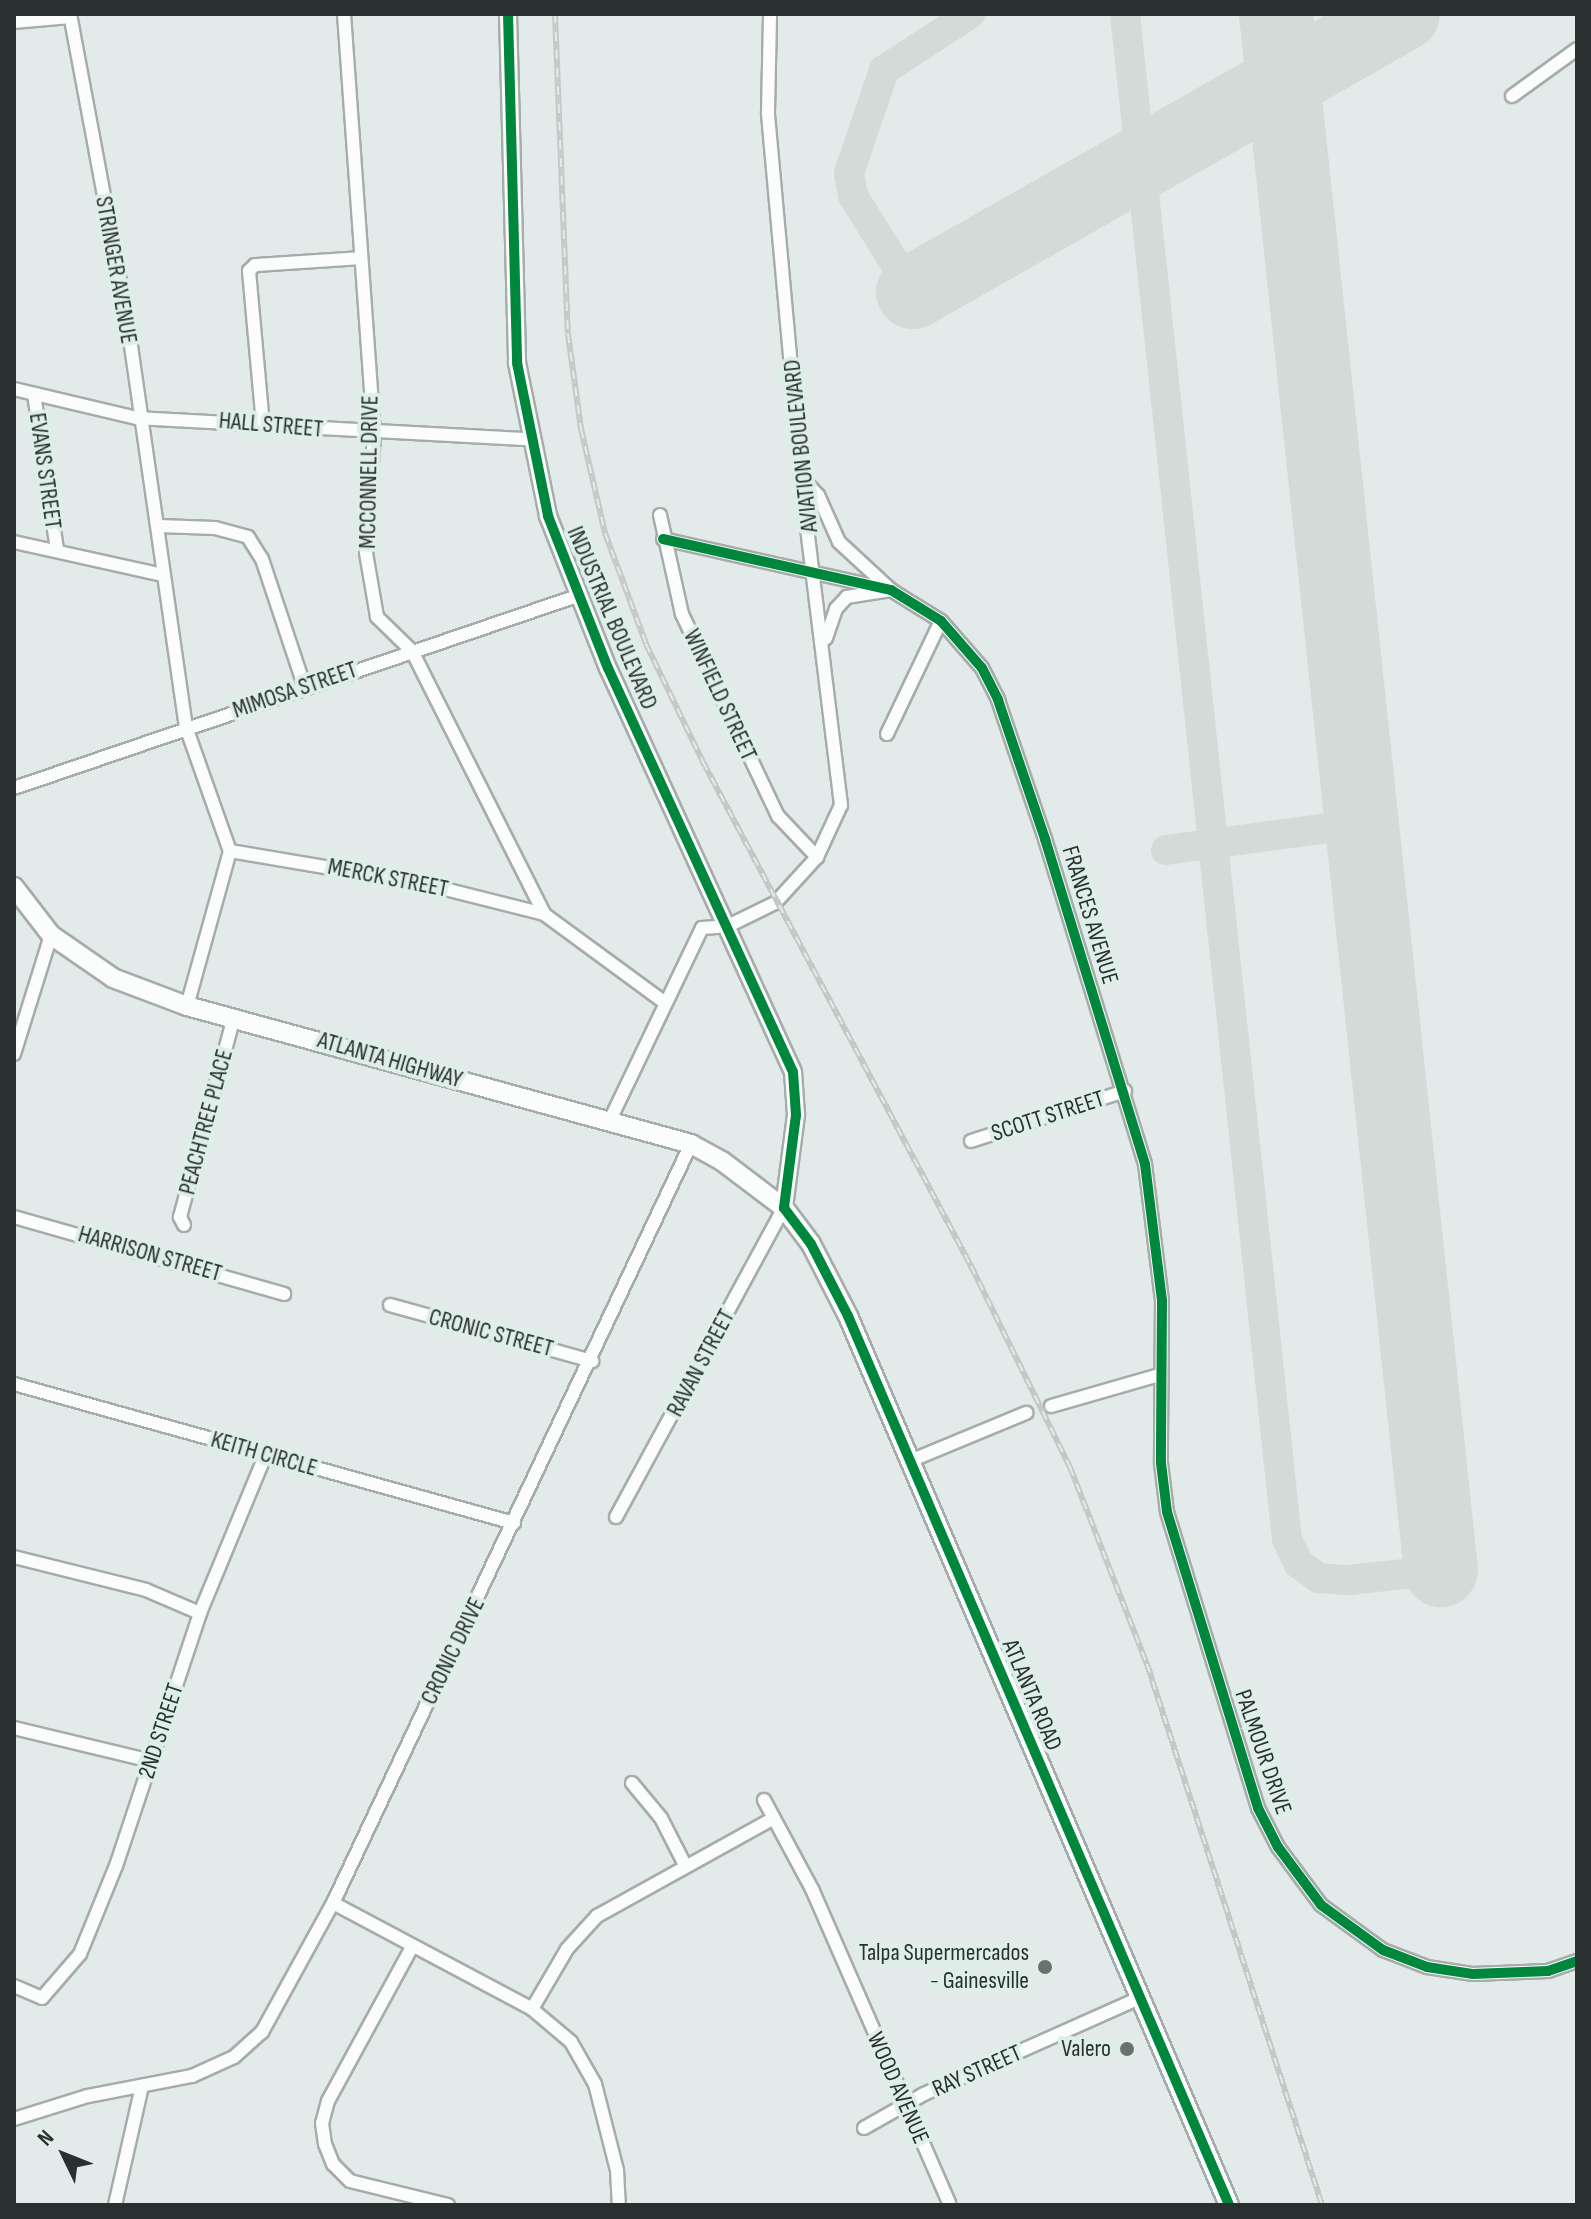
<!DOCTYPE html>
<html>
<head>
<meta charset="utf-8">
<style>
	body { margin:0 }
	#map { position:relative; width:1591px; height:2219px; overflow:hidden; background:#e2ebe9; font-family:"Sofia Sans Condensed",sans-serif }
	div>[style] { position:absolute }
	.taxiway>* { height:30px; margin:-15px; padding:0 15px; transform-origin:15px; border-radius:15px; background:#d4dad8 }
	.runway>* { height:74px; margin:-37px; padding:0 37px; transform-origin:37px; border-radius:37px; background:#d4dad8 }
	.roads { filter:drop-shadow(2px 0 #a6acaa) drop-shadow(-2px 0 #a6acaa) drop-shadow(0 2px #a6acaa) drop-shadow(0 -2px #a6acaa) }
	.minor>* { height:12px; margin:-6px; padding:0 6px; transform-origin:6px; border-radius:6px; background:#fbfcfc }
	.tertiary>* { height:16px; margin:-8px; padding:0 8px; transform-origin:8px; border-radius:8px; background:#fbfcfc }
	.secondary>* { height:18px; margin:-9px; padding:0 9px; transform-origin:9px; border-radius:9px; background:#fbfcfc }
	.rail>* { height:6px; margin-top:-3px; transform-origin:0; background:repeating-linear-gradient(90deg,#deefea 0 9px,#c6c8c8 0 18px); box-sizing:border-box; border-block:2px solid #c6c8c8 }
	.cycleway>* { height:10px; margin:-5px; padding:0 5px; transform-origin:5px; border-radius:5px; background:#00873e }
	.dots>* { width:22px; height:22px; translate:-50% -50%; box-sizing:border-box; border:4px solid #deefea; border-radius:50% }
	span { translate:-50% -50%; white-space:nowrap; text-align:center; line-height:1.15; -webkit-text-stroke:8px #deefea; paint-order:stroke }
	.street-label { font-size:24px; color:#2a302f }
	.poi-label { font-size:24px; color:#2a302f }
	.right { translate:-100% -50%; text-align:right }
	.frame { position:absolute; inset:0; border:16px solid #2a302f; pointer-events:none }
	.north { position:absolute; left:24px; top:2115px; width:80px; height:80px; -webkit-text-stroke:6px #deefea; paint-order:stroke; rotate:313deg; font-size:22px; font-weight:700; line-height:32px; text-align:center; color:#2a302f }
	.north::after { content:''; display:block; margin:auto; width:28px; height:36px; background:#2a302f; clip-path:polygon(50% 0,100% 100%,50% 72%,0 100%) }
</style>
</head>
<body>
<div id="map">
	<div class="taxiway">
		<div style="left:1125px;top:14px;width:1534px;rotate:83.94deg"></div>
		<div style="left:1287px;top:1539px;width:26px;rotate:65deg"></div>
		<div style="left:1298px;top:1563px;width:26px;rotate:36deg"></div>
		<div style="left:1319px;top:1578px;width:30px;rotate:4deg"></div>
		<div style="left:1349px;top:1580px;width:93px;rotate:-6.2deg"></div>
		<div style="left:913px;top:292px;width:113px;rotate:-122deg"></div>
		<div style="left:853px;top:196px;width:23px;rotate:-100deg"></div>
		<div style="left:849px;top:173px;width:109px;rotate:-71.2deg"></div>
		<div style="left:884px;top:70px;width:103px;rotate:-33.1deg"></div>
		<div style="left:1166px;top:850px;width:195px;rotate:-7.7deg"></div>
	</div>
	<div class="runway">
		<div style="left:1276px;top:14px;width:1565px;rotate:83.95deg"></div>
		<div style="left:913px;top:292px;width:563px;rotate:-29.57deg"></div>
	</div>
	<div class="roads">
		<div class="minor">
			<div style="left:70px;top:14px;width:316px;rotate:79.4deg"></div>
			<div style="left:128px;top:325px;width:406px;rotate:81.8deg"></div>
			<div style="left:186px;top:727px;width:132px;rotate:70.5deg"></div>
			<div style="left:230px;top:851px;width:161px;rotate:105.5deg"></div>
			<div style="left:344px;top:14px;width:421px;rotate:85.9deg"></div>
			<div style="left:374px;top:434px;width:119px;rotate:93.8deg"></div>
			<div style="left:366px;top:553px;width:65px;rotate:80.2deg"></div>
			<div style="left:377px;top:617px;width:49px;rotate:44.2deg"></div>
			<div style="left:412px;top:651px;width:294px;rotate:63.3deg"></div>
			<div style="left:544px;top:914px;width:149px;rotate:36.3deg"></div>
			<div style="left:14px;top:22px;width:56px;rotate:-5.1deg"></div>
			<div style="left:1512px;top:96px;width:80px;rotate:-35.9deg"></div>
			<div style="left:14px;top:389px;width:126px;rotate:13.3deg"></div>
			<div style="left:137px;top:418px;width:395px;rotate:3.1deg"></div>
			<div style="left:34px;top:394px;width:157px;rotate:81.6deg"></div>
			<div style="left:263px;top:425px;width:155px;rotate:-95.2deg"></div>
			<div style="left:249px;top:271px;width:8px;rotate:-45deg"></div>
			<div style="left:255px;top:265px;width:105px;rotate:-3.8deg"></div>
			<div style="left:801px;top:477px;width:25px;rotate:47deg"></div>
			<div style="left:818px;top:495px;width:51px;rotate:65.9deg"></div>
			<div style="left:839px;top:542px;width:71px;rotate:42.7deg"></div>
			<div style="left:891px;top:590px;width:45px;rotate:171deg"></div>
			<div style="left:847px;top:597px;width:16px;rotate:133deg"></div>
			<div style="left:836px;top:609px;width:31px;rotate:109deg"></div>
			<div style="left:660px;top:515px;width:101px;rotate:77.5deg"></div>
			<div style="left:682px;top:614px;width:224px;rotate:64.6deg"></div>
			<div style="left:778px;top:816px;width:57px;rotate:46.4deg"></div>
			<div style="left:159px;top:526px;width:56px;rotate:2deg"></div>
			<div style="left:215px;top:528px;width:34px;rotate:15deg"></div>
			<div style="left:248px;top:537px;width:26px;rotate:58deg"></div>
			<div style="left:262px;top:559px;width:133px;rotate:71.6deg"></div>
			<div style="left:663px;top:539px;width:234px;rotate:12.6deg"></div>
			<div style="left:891px;top:590px;width:59px;rotate:31.8deg"></div>
			<div style="left:941px;top:621px;width:62px;rotate:48.9deg"></div>
			<div style="left:982px;top:668px;width:36px;rotate:63deg"></div>
			<div style="left:998px;top:700px;width:147px;rotate:71.3deg"></div>
			<div style="left:1045px;top:839px;width:340px;rotate:72.9deg"></div>
			<div style="left:1145px;top:1164px;width:137px;rotate:82.9deg"></div>
			<div style="left:1162px;top:1300px;width:163px;rotate:90.4deg"></div>
			<div style="left:1161px;top:1463px;width:49px;rotate:83deg"></div>
			<div style="left:1167px;top:1512px;width:310px;rotate:72.9deg"></div>
			<div style="left:1258px;top:1808px;width:44px;rotate:62.9deg"></div>
			<div style="left:1278px;top:1847px;width:72px;rotate:53.4deg"></div>
			<div style="left:1321px;top:1905px;width:77px;rotate:36deg"></div>
			<div style="left:1383px;top:1950px;width:47px;rotate:21.1deg"></div>
			<div style="left:1427px;top:1967px;width:47px;rotate:8.7deg"></div>
			<div style="left:1473px;top:1974px;width:75px;rotate:-2.3deg"></div>
			<div style="left:1548px;top:1971px;width:31px;rotate:-19deg"></div>
			<div style="left:14px;top:542px;width:153px;rotate:12.5deg"></div>
			<div style="left:887px;top:734px;width:125px;rotate:-64.5deg"></div>
			<div style="left:14px;top:788px;width:595px;rotate:-18.83deg"></div>
			<div style="left:230px;top:851px;width:198px;rotate:9.6deg"></div>
			<div style="left:425px;top:884px;width:123px;rotate:14.1deg"></div>
			<div style="left:14px;top:1054px;width:125px;rotate:-72.7deg"></div>
			<div style="left:610px;top:1120px;width:213px;rotate:-64.4deg"></div>
			<div style="left:702px;top:928px;width:26px;rotate:-4deg"></div>
			<div style="left:728px;top:926px;width:52px;rotate:-26.1deg"></div>
			<div style="left:775px;top:903px;width:62px;rotate:-47.6deg"></div>
			<div style="left:817px;top:857px;width:57px;rotate:-65.2deg"></div>
			<div style="left:841px;top:805px;width:330px;rotate:-97deg"></div>
			<div style="left:801px;top:477px;width:366px;rotate:-95.2deg"></div>
			<div style="left:768px;top:112px;width:98px;rotate:-88.8deg"></div>
			<div style="left:971px;top:1141px;width:162px;rotate:-18deg"></div>
			<div style="left:14px;top:1217px;width:281px;rotate:15.9deg"></div>
			<div style="left:184px;top:1225px;width:9px;rotate:-117deg"></div>
			<div style="left:180px;top:1217px;width:207px;rotate:-74.9deg"></div>
			<div style="left:390px;top:1305px;width:210px;rotate:15.5deg"></div>
			<div style="left:14px;top:1384px;width:519px;rotate:15.54deg"></div>
			<div style="left:1051px;top:1406px;width:112px;rotate:-16deg"></div>
			<div style="left:910px;top:1461px;width:126px;rotate:-22.5deg"></div>
			<div style="left:616px;top:1517px;width:352px;rotate:-61.5deg"></div>
			<div style="left:14px;top:1557px;width:136px;rotate:14deg"></div>
			<div style="left:146px;top:1590px;width:59px;rotate:23.1deg"></div>
			<div style="left:14px;top:1728px;width:141px;rotate:13.5deg"></div>
			<div style="left:632px;top:1783px;width:45px;rotate:50.4deg"></div>
			<div style="left:661px;top:1818px;width:53px;rotate:62.9deg"></div>
			<div style="left:764px;top:1800px;width:101px;rotate:61.7deg"></div>
			<div style="left:812px;top:1889px;width:343px;rotate:66.4deg"></div>
			<div style="left:333px;top:1903px;width:225px;rotate:28deg"></div>
			<div style="left:532px;top:2009px;width:51px;rotate:40.2deg"></div>
			<div style="left:571px;top:2042px;width:48px;rotate:60.3deg"></div>
			<div style="left:595px;top:2084px;width:89px;rotate:75.7deg"></div>
			<div style="left:617px;top:2170px;width:35px;rotate:87deg"></div>
			<div style="left:412px;top:1947px;width:175px;rotate:118.6deg"></div>
			<div style="left:328px;top:2101px;width:23px;rotate:105deg"></div>
			<div style="left:322px;top:2123px;width:21px;rotate:82deg"></div>
			<div style="left:325px;top:2144px;width:22px;rotate:68deg"></div>
			<div style="left:333px;top:2164px;width:24px;rotate:45deg"></div>
			<div style="left:350px;top:2181px;width:101px;rotate:13.8deg"></div>
			<div style="left:14px;top:1986px;width:30px;rotate:23deg"></div>
			<div style="left:42px;top:1998px;width:58px;rotate:-49.2deg"></div>
			<div style="left:80px;top:1954px;width:95px;rotate:-67.8deg"></div>
			<div style="left:116px;top:1866px;width:267px;rotate:-71.6deg"></div>
			<div style="left:200px;top:1613px;width:172px;rotate:-67.5deg"></div>
			<div style="left:532px;top:2009px;width:69px;rotate:-59.7deg"></div>
			<div style="left:567px;top:1949px;width:45px;rotate:-47.7deg"></div>
			<div style="left:597px;top:1916px;width:200px;rotate:-29deg"></div>
			<div style="left:14px;top:2119px;width:77px;rotate:-17.3deg"></div>
			<div style="left:88px;top:2096px;width:106px;rotate:-10.9deg"></div>
			<div style="left:192px;top:2076px;width:46px;rotate:-24.3deg"></div>
			<div style="left:234px;top:2057px;width:38px;rotate:-42deg"></div>
			<div style="left:262px;top:2032px;width:147px;rotate:-61.2deg"></div>
			<div style="left:333px;top:1903px;width:839px;rotate:-64.75deg"></div>
			<div style="left:864px;top:2128px;width:69px;rotate:-29.5deg"></div>
			<div style="left:924px;top:2094px;width:233px;rotate:-24deg"></div>
			<div style="left:115px;top:2205px;width:122px;rotate:-77.2deg"></div>
		</div>
		<div class="tertiary">
			<div style="left:508px;top:14px;width:349px;rotate:88.5deg"></div>
			<div style="left:517px;top:363px;width:156px;rotate:78.5deg"></div>
			<div style="left:548px;top:516px;width:163px;rotate:68.5deg"></div>
			<div style="left:608px;top:668px;width:444px;rotate:65.4deg"></div>
			<div style="left:793px;top:1072px;width:43px;rotate:86deg"></div>
			<div style="left:796px;top:1115px;width:94px;rotate:97.4deg"></div>
		</div>
		<div class="secondary">
			<div style="left:14px;top:887px;width:61px;rotate:52.4deg"></div>
			<div style="left:51px;top:935px;width:75px;rotate:34.7deg"></div>
			<div style="left:113px;top:978px;width:79px;rotate:20.7deg"></div>
			<div style="left:187px;top:1006px;width:523px;rotate:15.31deg"></div>
			<div style="left:691px;top:1144px;width:35px;rotate:29deg"></div>
			<div style="left:722px;top:1161px;width:78px;rotate:37.2deg"></div>
			<div style="left:784px;top:1208px;width:45px;rotate:53.1deg"></div>
			<div style="left:811px;top:1244px;width:81px;rotate:62.8deg"></div>
			<div style="left:848px;top:1316px;width:967px;rotate:66.8deg"></div>
		</div>
	</div>
	<div class="rail">
		<div style="left:555px;top:14px;width:320px;rotate:87.7deg"></div>
		<div style="left:568px;top:334px;width:96px;rotate:82.2deg"></div>
		<div style="left:581px;top:429px;width:107px;rotate:77deg"></div>
		<div style="left:605px;top:533px;width:118px;rotate:69.7deg"></div>
		<div style="left:646px;top:644px;width:131px;rotate:64.2deg"></div>
		<div style="left:703px;top:762px;width:571px;rotate:62deg"></div>
		<div style="left:971px;top:1266px;width:224px;rotate:63.8deg"></div>
		<div style="left:1070px;top:1467px;width:212px;rotate:68.7deg"></div>
		<div style="left:1147px;top:1664px;width:569px;rotate:72.07deg"></div>
	</div>
	<div class="cycleway">
		<div style="left:508px;top:14px;width:349px;rotate:88.5deg"></div>
		<div style="left:517px;top:363px;width:156px;rotate:78.5deg"></div>
		<div style="left:548px;top:516px;width:163px;rotate:68.5deg"></div>
		<div style="left:608px;top:668px;width:444px;rotate:65.4deg"></div>
		<div style="left:793px;top:1072px;width:43px;rotate:86deg"></div>
		<div style="left:796px;top:1115px;width:94px;rotate:97.4deg"></div>
		<div style="left:784px;top:1208px;width:45px;rotate:53.1deg"></div>
		<div style="left:811px;top:1244px;width:81px;rotate:62.8deg"></div>
		<div style="left:848px;top:1316px;width:967px;rotate:66.8deg"></div>
		<div style="left:663px;top:539px;width:234px;rotate:12.6deg"></div>
		<div style="left:891px;top:590px;width:59px;rotate:31.8deg"></div>
		<div style="left:941px;top:621px;width:62px;rotate:48.9deg"></div>
		<div style="left:982px;top:668px;width:36px;rotate:63deg"></div>
		<div style="left:998px;top:700px;width:147px;rotate:71.3deg"></div>
		<div style="left:1045px;top:839px;width:340px;rotate:72.9deg"></div>
		<div style="left:1145px;top:1164px;width:137px;rotate:82.9deg"></div>
		<div style="left:1162px;top:1300px;width:163px;rotate:90.4deg"></div>
		<div style="left:1161px;top:1463px;width:49px;rotate:83deg"></div>
		<div style="left:1167px;top:1512px;width:310px;rotate:72.9deg"></div>
		<div style="left:1258px;top:1808px;width:44px;rotate:62.9deg"></div>
		<div style="left:1278px;top:1847px;width:72px;rotate:53.4deg"></div>
		<div style="left:1321px;top:1905px;width:77px;rotate:36deg"></div>
		<div style="left:1383px;top:1950px;width:47px;rotate:21.1deg"></div>
		<div style="left:1427px;top:1967px;width:47px;rotate:8.7deg"></div>
		<div style="left:1473px;top:1974px;width:75px;rotate:-2.3deg"></div>
		<div style="left:1548px;top:1971px;width:31px;rotate:-19deg"></div>
	</div>
	<div class="dots">
		<div style="left:1045px;top:1967px;background:#6a7170"></div>
		<div style="left:1127px;top:2049px;background:#6a7170"></div>
	</div>
	<div class="street-label">
		<span style="left:116px;top:270px;rotate:80deg">STRINGER AVENUE</span>
		<span style="left:271px;top:425px;rotate:5deg">HALL STREET</span>
		<span style="left:801px;top:446px;rotate:-96deg">AVIATION BOULEVARD</span>
		<span style="left:45px;top:471px;rotate:82deg">EVANS STREET</span>
		<span style="left:369px;top:472px;rotate:-89deg">MCCONNELL DRIVE</span>
		<span style="left:612px;top:618px;rotate:67deg">INDUSTRIAL BOULEVARD</span>
		<span style="left:295px;top:690px;rotate:-19deg">MIMOSA STREET</span>
		<span style="left:720px;top:695px;rotate:65deg">WINFIELD STREET</span>
		<span style="left:388px;top:878px;rotate:11deg">MERCK STREET</span>
		<span style="left:1090px;top:915px;rotate:73deg">FRANCES AVENUE</span>
		<span style="left:390px;top:1060px;rotate:16deg">ATLANTA HIGHWAY</span>
		<span style="left:1048px;top:1116px;rotate:-18deg">SCOTT STREET</span>
		<span style="left:206px;top:1122px;rotate:-75deg">PEACHTREE PLACE</span>
		<span style="left:150px;top:1254px;rotate:16deg">HARRISON STREET</span>
		<span style="left:491px;top:1333px;rotate:15deg">CRONIC STREET</span>
		<span style="left:701px;top:1363px;rotate:-62deg">RAVAN STREET</span>
		<span style="left:264px;top:1454px;rotate:16deg">KEITH CIRCLE</span>
		<span style="left:453px;top:1651px;rotate:-64deg">CRONIC DRIVE</span>
		<span style="left:1032px;top:1695px;rotate:67deg">ATLANTA ROAD</span>
		<span style="left:161px;top:1731px;rotate:-72deg">2ND STREET</span>
		<span style="left:1263px;top:1752px;rotate:71deg">PALMOUR DRIVE</span>
		<span style="left:977px;top:2071px;rotate:-24deg">RAY STREET</span>
		<span style="left:898px;top:2088px;rotate:66deg">WOOD AVENUE</span>
	</div>
	<div class="poi-label">
		<span class="right" style="left:1029px;top:1967px">Talpa Supermercados<br>- Gainesville</span>
		<span class="right" style="left:1111px;top:2049px">Valero</span>
	</div>
	<div class="frame"></div>
	<div class="north">N</div>
</div>
</body>
</html>
